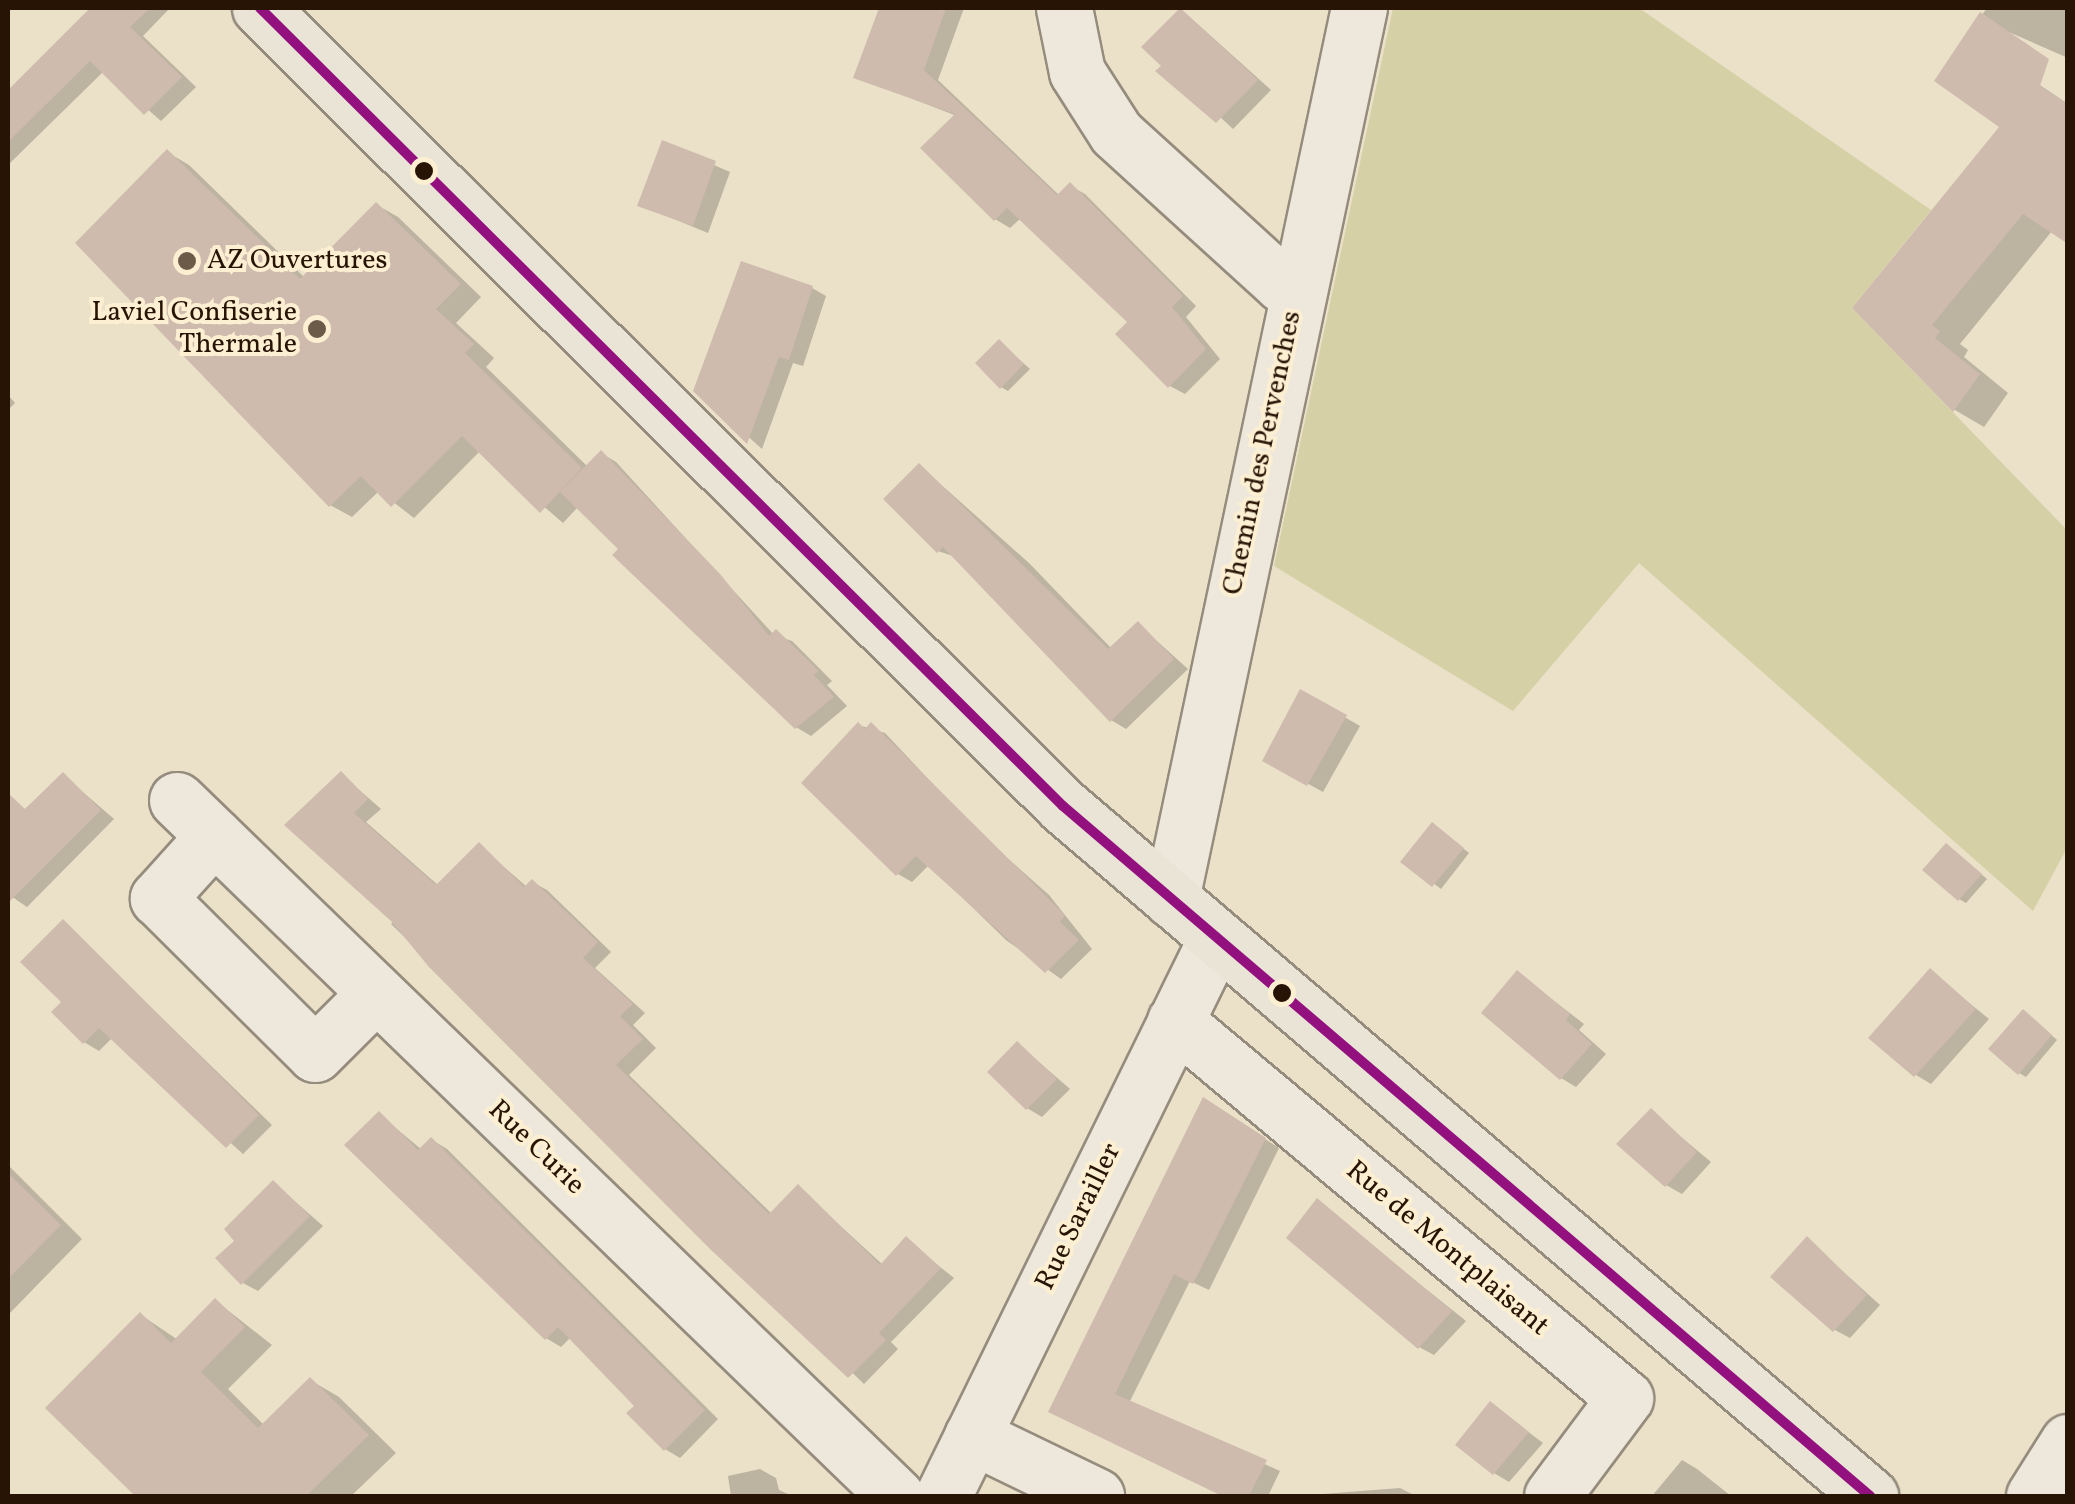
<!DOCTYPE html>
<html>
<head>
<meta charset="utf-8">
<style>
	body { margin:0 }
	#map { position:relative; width:2075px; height:1504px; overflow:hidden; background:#ebe0c8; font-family:Vollkorn,serif }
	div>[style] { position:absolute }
	.green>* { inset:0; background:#d6d0a6 }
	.shadow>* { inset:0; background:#0003 }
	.building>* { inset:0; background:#cebbae }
	.roads { filter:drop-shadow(2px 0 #958c7d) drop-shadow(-2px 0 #958c7d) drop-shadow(0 2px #958c7d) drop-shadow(0 -2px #958c7d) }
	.minor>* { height:55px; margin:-27.5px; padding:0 27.5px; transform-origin:27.5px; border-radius:27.5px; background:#eee8dc }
	.major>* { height:55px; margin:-27.5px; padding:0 27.5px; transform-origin:27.5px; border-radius:27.5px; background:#eae4d6 }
	.bus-1>* { height:10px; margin:-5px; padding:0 5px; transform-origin:5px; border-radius:5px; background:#93117e }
	.dots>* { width:28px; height:28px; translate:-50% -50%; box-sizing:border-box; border:5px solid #fcefd2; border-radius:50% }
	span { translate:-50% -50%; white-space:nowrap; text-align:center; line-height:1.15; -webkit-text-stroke:8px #fcefd2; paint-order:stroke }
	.poi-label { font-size:28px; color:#281405 }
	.left { translate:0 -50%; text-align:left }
	.right { translate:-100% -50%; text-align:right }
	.street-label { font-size:28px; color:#281405 }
	.frame { position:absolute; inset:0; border:10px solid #281405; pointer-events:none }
</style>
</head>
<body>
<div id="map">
	<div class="green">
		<div style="clip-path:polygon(1393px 8px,1639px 8px,1931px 210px,1852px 308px,2067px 530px,2067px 848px,2033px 911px,1639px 563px,1513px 711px,1274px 566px)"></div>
	</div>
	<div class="shadow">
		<div style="clip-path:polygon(94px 8px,170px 8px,143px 36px,196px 87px,161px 121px,104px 71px,8px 165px,8px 94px)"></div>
		<div style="clip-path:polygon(881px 8px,964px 8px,938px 80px,1060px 196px,1070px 186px,1085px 194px,1196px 306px,1186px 317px,1220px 359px,1185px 394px,1170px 386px,1131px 322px,1021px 218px,1010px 228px,995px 219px,957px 116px,856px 77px)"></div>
		<div style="clip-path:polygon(1987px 8px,2068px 8px,2068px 58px,1979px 19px)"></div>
		<div style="clip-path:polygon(1182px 10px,1271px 90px,1233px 129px,1144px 46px)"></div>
		<div style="clip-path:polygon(1995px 55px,2068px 104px,2052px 231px,1960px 344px,1968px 350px,1964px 357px,2008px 393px,1984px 427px,1955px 410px,1855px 308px,2003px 127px)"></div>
		<div style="clip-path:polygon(663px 143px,730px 172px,708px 233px,640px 205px)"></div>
		<div style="clip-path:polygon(167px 152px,189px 165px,305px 278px,377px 205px,398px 217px,481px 297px,456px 323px,494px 358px,486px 367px,588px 467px,601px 453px,616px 462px,774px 635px,792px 641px,832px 681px,827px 685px,847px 706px,811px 736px,796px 727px,578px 507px,563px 523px,480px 451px,414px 518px,379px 491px,352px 517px,330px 505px)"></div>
		<div style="clip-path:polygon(812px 288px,826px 296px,803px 366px,793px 363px,762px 449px,696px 390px)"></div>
		<div style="clip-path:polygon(999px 342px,1030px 369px,1008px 391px,1001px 387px)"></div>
		<div style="clip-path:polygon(8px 395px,15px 403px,8px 410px)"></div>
		<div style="clip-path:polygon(920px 466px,1029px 563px,1112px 649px,1138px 624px,1188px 669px,1126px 729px,1111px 720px,956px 557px,938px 551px)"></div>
		<div style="clip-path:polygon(1301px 692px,1360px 726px,1323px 792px,1265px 760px)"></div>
		<div style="clip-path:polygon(858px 725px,885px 733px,980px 834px,1049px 895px,1092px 949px,1061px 979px,1006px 940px,929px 865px,912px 882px,898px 874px)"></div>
		<div style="clip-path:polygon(341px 774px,381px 809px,366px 822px,439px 886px,480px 846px,527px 887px,532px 882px,547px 890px,611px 952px,595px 968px,645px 1013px,633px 1025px,656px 1048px,629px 1075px,772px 1214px,798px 1187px,883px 1265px,906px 1240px,954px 1278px,891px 1342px,898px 1349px,864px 1384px,391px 924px,395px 920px,288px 825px)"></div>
		<div style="clip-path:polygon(63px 775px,114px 819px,27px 907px,8px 894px,8px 824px)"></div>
		<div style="clip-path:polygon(1439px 829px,1469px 853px,1441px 889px,1404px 861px)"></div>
		<div style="clip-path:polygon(1953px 850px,1987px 879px,1966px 903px,1959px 899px)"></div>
		<div style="clip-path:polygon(63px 922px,272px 1125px,243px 1154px,113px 1037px,99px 1051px,84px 1042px,64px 1002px)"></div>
		<div style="clip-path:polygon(1931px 972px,1989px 1019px,1931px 1084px,1916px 1075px)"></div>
		<div style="clip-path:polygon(1518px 973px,1584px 1024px,1579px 1030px,1606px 1054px,1576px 1087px,1561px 1078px)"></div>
		<div style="clip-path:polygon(2030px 1016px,2057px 1040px,2026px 1077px,2019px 1073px)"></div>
		<div style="clip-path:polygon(1018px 1044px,1070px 1089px,1042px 1117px,1027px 1108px)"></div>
		<div style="clip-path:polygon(1218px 1109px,1279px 1148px,1209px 1290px,1190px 1281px,1129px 1403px,1280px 1471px,1268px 1496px,1224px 1496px,1066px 1420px)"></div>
		<div style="clip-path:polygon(1651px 1112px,1711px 1162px,1682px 1194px,1666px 1185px)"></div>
		<div style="clip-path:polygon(379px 1114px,422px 1150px,432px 1140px,447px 1149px,718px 1419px,680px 1458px,665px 1449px,637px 1406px,571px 1337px,561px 1347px,546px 1338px)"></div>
		<div style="clip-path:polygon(8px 1165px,82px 1239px,9px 1314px,8px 1313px)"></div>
		<div style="clip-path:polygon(274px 1183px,323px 1226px,258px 1291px,243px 1283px,237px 1241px)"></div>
		<div style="clip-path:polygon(1317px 1202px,1466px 1321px,1434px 1355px,1419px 1347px)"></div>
		<div style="clip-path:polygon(1808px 1240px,1880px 1305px,1850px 1338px,1835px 1330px)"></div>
		<div style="clip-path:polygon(216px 1301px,272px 1345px,228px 1389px,264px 1425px,310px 1380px,339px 1397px,396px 1453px,351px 1496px,139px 1496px,49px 1408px,141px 1315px,178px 1340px)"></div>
		<div style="clip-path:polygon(1491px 1404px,1543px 1443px,1509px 1482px,1494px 1473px)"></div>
		<div style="clip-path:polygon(1682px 1460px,1697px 1469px,1731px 1496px,1652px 1496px)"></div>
		<div style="clip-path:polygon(760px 1469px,776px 1478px,779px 1490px,792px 1496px,731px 1496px,728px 1476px)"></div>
		<div style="clip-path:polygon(1400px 1488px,1416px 1496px,1323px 1494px)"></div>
	</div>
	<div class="building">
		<div style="clip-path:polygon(90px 8px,150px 8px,130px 27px,182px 77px,144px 115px,90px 61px,8px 142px,8px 90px)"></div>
		<div style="clip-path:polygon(879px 8px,946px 8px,924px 70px,1057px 195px,1070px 182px,1183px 296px,1172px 307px,1206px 349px,1168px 388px,1115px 334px,1127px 322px,1007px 208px,994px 221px,920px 148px,955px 114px,853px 78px)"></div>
		<div style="clip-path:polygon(1180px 8px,1258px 80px,1216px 123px,1155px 71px,1161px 66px,1141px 47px)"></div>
		<div style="clip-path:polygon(1980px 12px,2049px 59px,2040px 86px,2068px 104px,2068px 244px,2023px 214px,1932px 325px,1940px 331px,1935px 338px,1980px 374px,1953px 412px,1852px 308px,1999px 127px,1934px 81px)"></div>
		<div style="clip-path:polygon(662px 140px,716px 161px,693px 226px,637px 206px)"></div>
		<div style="clip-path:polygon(167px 149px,300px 279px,376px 202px,461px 284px,436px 309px,474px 344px,465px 353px,582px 468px,540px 513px,462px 436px,391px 507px,361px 476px,329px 507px,75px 243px)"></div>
		<div style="clip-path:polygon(741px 261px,813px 286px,789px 360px,779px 357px,747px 444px,693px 391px)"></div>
		<div style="clip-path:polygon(999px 339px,1024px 364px,1000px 389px,975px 363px)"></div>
		<div style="clip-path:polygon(601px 450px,721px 575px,769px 636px,776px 629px,819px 671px,814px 675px,834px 697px,795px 729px,612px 555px,618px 549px,560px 492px)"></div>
		<div style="clip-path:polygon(919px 463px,1108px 649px,1138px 621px,1174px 659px,1110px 722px,943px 547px,937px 553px,883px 499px)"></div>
		<div style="clip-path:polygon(1300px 689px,1347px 715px,1307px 786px,1262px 761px)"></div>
		<div style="clip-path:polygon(858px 722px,865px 729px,871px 722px,1065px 915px,1060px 922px,1079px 940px,1045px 973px,916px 856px,896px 876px,801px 783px)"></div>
		<div style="clip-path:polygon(341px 771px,368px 799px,354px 813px,436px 885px,479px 842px,524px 887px,532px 879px,598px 942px,583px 958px,633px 1004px,620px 1016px,643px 1039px,616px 1065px,769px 1214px,798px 1184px,880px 1265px,906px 1236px,941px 1268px,879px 1333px,886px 1340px,848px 1378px,709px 1248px,429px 967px,391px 921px,284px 825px)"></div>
		<div style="clip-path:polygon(63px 772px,101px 810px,8px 903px,8px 793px,25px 809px)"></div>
		<div style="clip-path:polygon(1432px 822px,1464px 848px,1432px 887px,1400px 862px)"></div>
		<div style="clip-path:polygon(1946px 843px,1982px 874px,1958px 901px,1922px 870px)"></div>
		<div style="clip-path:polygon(63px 919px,259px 1115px,226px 1148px,99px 1028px,83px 1044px,51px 1012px,61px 1002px,20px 962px)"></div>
		<div style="clip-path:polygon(1930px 968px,1976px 1009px,1914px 1077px,1868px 1038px)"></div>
		<div style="clip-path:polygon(1517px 970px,1570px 1014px,1566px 1020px,1592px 1044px,1560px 1080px,1481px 1013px)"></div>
		<div style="clip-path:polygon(2023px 1009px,2052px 1035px,2018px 1075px,1988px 1049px)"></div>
		<div style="clip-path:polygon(1017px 1041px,1057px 1079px,1026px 1110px,987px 1072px)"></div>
		<div style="clip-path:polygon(1203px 1097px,1266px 1138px,1193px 1284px,1174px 1274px,1115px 1394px,1267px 1460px,1249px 1496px,1222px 1496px,1048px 1412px)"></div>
		<div style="clip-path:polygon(1651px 1108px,1697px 1152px,1665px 1187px,1616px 1144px)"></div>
		<div style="clip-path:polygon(379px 1111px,418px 1150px,431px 1137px,705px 1410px,664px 1451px,626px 1413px,634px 1406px,558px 1327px,545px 1340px,344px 1145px)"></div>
		<div style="clip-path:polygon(8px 1173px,61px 1225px,8px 1279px)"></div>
		<div style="clip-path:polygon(273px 1180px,310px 1216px,241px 1285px,215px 1258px,234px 1241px,224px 1229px)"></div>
		<div style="clip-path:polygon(1317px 1198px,1452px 1311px,1418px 1349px,1286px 1238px)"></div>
		<div style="clip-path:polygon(1807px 1236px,1867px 1295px,1833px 1332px,1770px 1277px)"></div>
		<div style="clip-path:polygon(215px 1298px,245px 1327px,201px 1372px,258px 1428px,310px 1377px,369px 1435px,306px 1496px,135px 1496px,45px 1408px,140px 1312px,171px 1343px)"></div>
		<div style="clip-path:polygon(1490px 1401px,1529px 1432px,1493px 1475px,1455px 1445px)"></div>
	</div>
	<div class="roads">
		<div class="minor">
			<div style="left:1064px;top:8px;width:65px;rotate:78.5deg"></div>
			<div style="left:1077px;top:72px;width:72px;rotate:57.4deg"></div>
			<div style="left:1116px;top:133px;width:224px;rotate:42.3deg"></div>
			<div style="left:1282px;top:284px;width:16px;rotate:18deg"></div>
			<div style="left:177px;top:800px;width:1001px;rotate:44.07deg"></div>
			<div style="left:214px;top:836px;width:84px;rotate:132.1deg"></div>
			<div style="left:158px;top:898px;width:221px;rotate:44.8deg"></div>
			<div style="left:315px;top:1054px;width:86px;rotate:-45deg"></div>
			<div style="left:1171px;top:899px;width:911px;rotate:-78.09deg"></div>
			<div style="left:1175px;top:1021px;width:587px;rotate:39.96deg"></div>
			<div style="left:1625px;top:1398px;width:122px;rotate:126.7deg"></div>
			<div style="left:972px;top:1436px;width:138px;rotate:25.8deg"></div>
			<div style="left:943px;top:1496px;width:620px;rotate:-63.89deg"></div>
			<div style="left:2034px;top:1496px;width:64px;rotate:-57.8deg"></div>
		</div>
		<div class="major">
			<div style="left:260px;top:8px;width:1132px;rotate:44.82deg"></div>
			<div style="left:1063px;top:806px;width:1062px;rotate:40.53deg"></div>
		</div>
	</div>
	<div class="bus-1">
		<div style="left:260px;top:8px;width:1132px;rotate:44.82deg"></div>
		<div style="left:1063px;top:806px;width:1062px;rotate:40.53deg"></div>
	</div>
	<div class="dots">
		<div style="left:424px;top:171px;background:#281405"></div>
		<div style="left:187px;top:261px;background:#6c5b49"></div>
		<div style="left:317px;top:329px;background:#6c5b49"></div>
		<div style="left:1282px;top:993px;background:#281405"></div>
	</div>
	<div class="poi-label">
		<span class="left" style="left:207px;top:261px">AZ Ouvertures</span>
		<span class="right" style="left:297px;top:329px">Laviel Confiserie<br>Thermale</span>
	</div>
	<div class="street-label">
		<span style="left:1263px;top:453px;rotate:-78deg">Chemin des Pervenches</span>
		<span style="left:536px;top:1148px;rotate:44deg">Rue Curie</span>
		<span style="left:1079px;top:1217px;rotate:-64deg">Rue Sarailler</span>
		<span style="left:1447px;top:1249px;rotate:40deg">Rue de Montplaisant</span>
	</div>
	<div class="frame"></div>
</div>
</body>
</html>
